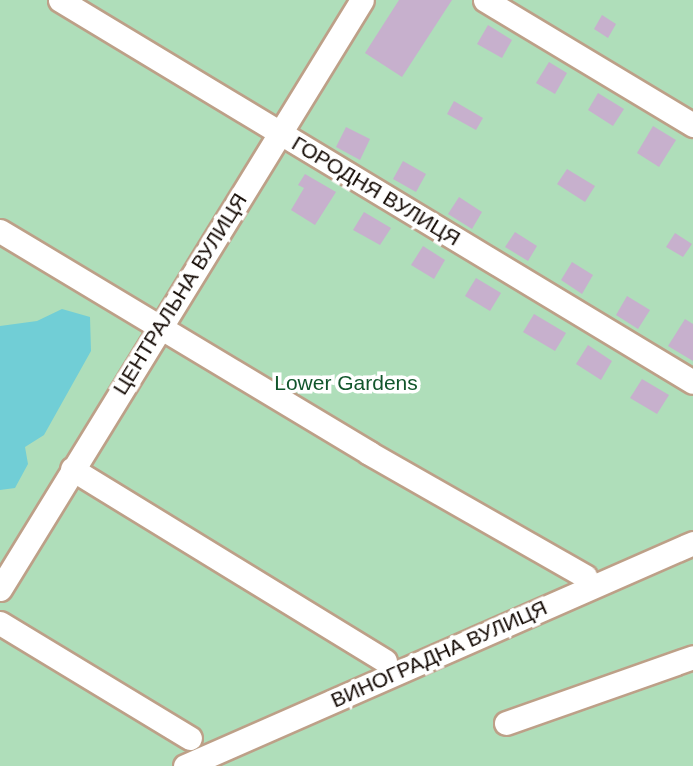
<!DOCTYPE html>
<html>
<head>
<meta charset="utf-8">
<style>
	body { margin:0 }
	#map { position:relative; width:693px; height:766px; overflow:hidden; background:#fcefe5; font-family:Helvetica,sans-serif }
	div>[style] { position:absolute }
	.green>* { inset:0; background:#afdeba }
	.water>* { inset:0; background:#71ced6 }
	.building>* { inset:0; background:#c7b0cd }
	.roads { filter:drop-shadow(2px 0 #bda088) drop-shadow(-2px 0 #bda088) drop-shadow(0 2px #bda088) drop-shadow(0 -2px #bda088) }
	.minor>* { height:23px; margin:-11.5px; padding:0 11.5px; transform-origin:11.5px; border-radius:11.5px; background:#fff }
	span { translate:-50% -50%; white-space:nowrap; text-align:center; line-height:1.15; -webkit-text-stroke:7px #fff; paint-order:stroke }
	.street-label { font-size:21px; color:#140a04 }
	.park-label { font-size:21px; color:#12562c }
</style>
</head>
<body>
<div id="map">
	<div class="green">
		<div style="clip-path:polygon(0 0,693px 0,693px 766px,0 766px)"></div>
	</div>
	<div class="water">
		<div style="clip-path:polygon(62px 309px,90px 317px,91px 351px,44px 435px,25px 447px,28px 464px,15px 488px,0 490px,0 326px,37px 321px)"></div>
	</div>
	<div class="building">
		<div style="clip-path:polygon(399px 0,452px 0,402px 77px,365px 53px)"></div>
		<div style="clip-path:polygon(602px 15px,616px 24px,608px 38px,594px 29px)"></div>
		<div style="clip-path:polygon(488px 25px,512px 40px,502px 58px,477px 44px)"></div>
		<div style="clip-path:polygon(549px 62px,567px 73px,555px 94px,536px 83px)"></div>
		<div style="clip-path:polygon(598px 93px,624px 109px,613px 126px,588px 110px)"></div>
		<div style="clip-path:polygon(454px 101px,483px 118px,476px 130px,447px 114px)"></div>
		<div style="clip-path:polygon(653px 126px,676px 140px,659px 167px,637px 153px)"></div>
		<div style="clip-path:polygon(346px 127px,370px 139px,360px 160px,336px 147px)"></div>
		<div style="clip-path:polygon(403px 161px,426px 174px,416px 192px,393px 179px)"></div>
		<div style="clip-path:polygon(567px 169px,595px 186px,585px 202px,557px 184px)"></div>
		<div style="clip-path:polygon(305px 174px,336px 192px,315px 225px,291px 210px,304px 188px,298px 185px)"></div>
		<div style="clip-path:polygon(459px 197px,482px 212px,472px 229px,448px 214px)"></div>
		<div style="clip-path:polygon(364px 212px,391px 228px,380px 245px,353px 230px)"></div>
		<div style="clip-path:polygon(515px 232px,537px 246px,528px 261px,505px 247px)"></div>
		<div style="clip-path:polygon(675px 233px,692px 244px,683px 257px,666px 247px)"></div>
		<div style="clip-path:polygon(423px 246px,445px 260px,434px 279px,411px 265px)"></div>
		<div style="clip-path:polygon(572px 262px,593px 275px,582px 294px,561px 280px)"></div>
		<div style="clip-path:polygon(476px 278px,501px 293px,490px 311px,465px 296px)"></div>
		<div style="clip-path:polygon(627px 296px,650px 310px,638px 329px,616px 315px)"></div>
		<div style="clip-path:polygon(534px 314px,566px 333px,555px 351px,523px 332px)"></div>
		<div style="clip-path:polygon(685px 319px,693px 324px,693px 361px,668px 346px)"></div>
		<div style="clip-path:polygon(588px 345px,612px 361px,601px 380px,576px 364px)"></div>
		<div style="clip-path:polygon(642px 379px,669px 395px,657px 414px,630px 398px)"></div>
	</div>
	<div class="roads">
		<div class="minor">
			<div style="left:60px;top:0;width:739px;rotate:31.11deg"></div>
			<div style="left:485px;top:0;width:243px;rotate:31deg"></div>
			<div style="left:0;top:231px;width:431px;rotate:31deg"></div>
			<div style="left:369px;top:453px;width:249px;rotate:29.7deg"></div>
			<div style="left:72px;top:469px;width:367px;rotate:31.5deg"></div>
			<div style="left:0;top:589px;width:691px;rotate:-58.43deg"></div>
			<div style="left:0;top:623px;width:222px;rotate:31.2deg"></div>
			<div style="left:506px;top:723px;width:198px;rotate:-19.4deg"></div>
			<div style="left:185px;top:766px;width:555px;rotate:-23.7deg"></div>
		</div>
	</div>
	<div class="street-label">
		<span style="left:376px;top:191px;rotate:31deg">ГОРОДНЯ ВУЛИЦЯ</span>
		<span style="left:180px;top:294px;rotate:-58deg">ЦЕНТРАЛЬНА ВУЛИЦЯ</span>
		<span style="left:439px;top:654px;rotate:-24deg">ВИНОГРАДНА ВУЛИЦЯ</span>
	</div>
	<div class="park-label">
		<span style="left:346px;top:383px">Lower Gardens</span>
	</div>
</div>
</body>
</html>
